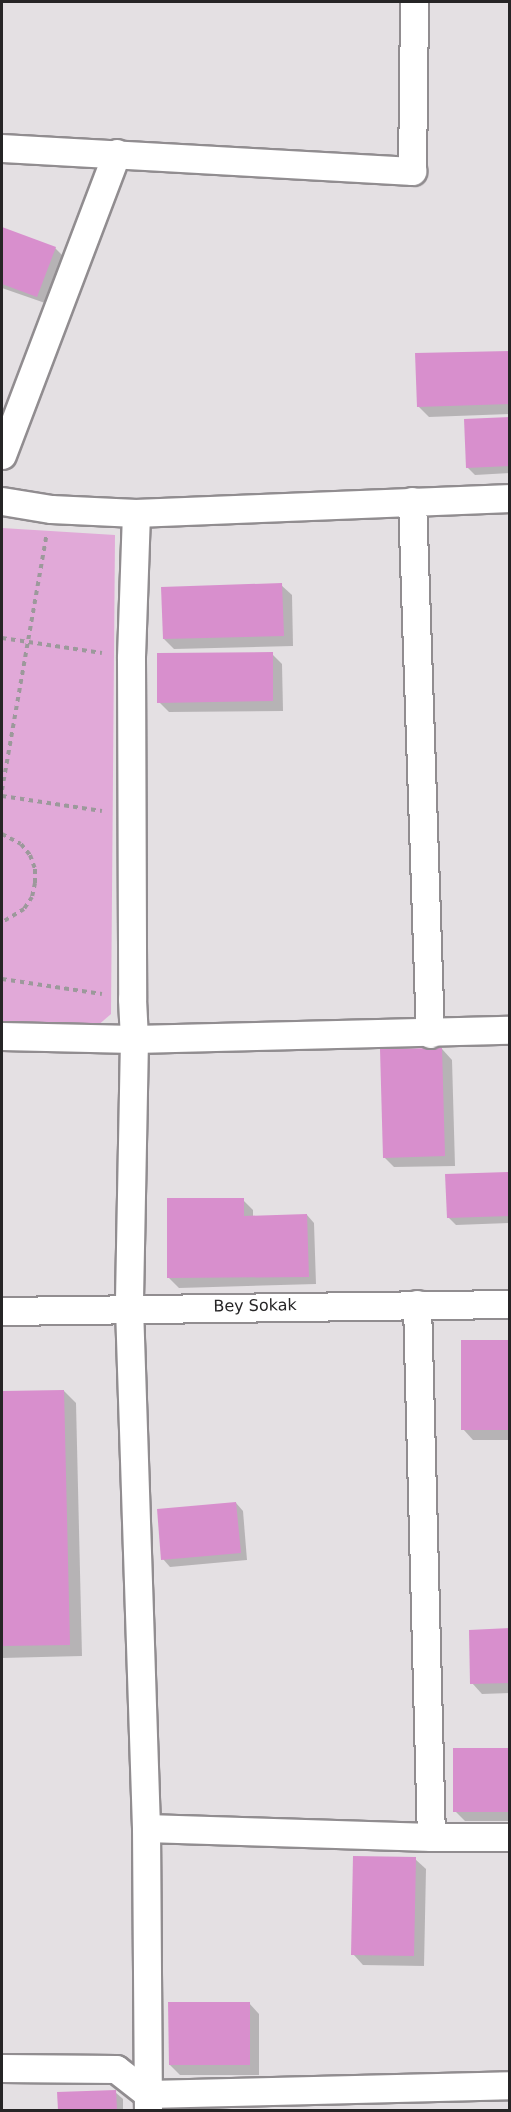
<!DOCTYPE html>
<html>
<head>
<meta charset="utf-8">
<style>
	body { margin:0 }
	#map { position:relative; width:511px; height:2112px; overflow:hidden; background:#e4e0e3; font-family:"DejaVu Sans",sans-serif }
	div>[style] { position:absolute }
	.green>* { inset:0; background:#e1a9d8 }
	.shadow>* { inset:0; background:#0003 }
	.building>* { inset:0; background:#d88fcd }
	.path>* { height:4px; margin-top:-2px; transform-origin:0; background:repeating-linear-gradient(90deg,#9c999b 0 4.5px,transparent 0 9px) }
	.roads { filter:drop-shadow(2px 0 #918d90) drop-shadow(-2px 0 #918d90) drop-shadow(0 2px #918d90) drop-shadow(0 -2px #918d90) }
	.minor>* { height:27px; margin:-13.5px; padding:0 13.5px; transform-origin:13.5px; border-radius:13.5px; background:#fff }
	span { translate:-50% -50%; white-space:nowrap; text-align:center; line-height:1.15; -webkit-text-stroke:6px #fff; paint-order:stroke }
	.street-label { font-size:16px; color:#262526 }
	.frame { position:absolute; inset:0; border:3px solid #262526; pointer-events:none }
</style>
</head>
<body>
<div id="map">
	<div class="green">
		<div style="clip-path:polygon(2px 528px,115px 535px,111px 1014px,96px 1027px,2px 1024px)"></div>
	</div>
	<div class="shadow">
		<div style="clip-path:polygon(2px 228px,55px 248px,63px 256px,45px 303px,2px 288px)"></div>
		<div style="clip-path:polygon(510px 352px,510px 414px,429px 417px,418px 406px)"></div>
		<div style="clip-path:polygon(510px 419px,510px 473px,475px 475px,467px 467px)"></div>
		<div style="clip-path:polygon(281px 585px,292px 595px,293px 646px,174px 649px,164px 639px)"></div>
		<div style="clip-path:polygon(272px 654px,282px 664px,283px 711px,169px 712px,159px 702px)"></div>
		<div style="clip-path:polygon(442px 1049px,452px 1060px,455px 1166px,394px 1167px,384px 1157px)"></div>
		<div style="clip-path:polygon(510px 1173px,510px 1250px,509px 1223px,456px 1225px,448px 1217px,446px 1175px)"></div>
		<div style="clip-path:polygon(243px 1200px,253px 1210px,253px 1217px,307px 1215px,314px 1223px,316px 1284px,179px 1288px,169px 1278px)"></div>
		<div style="clip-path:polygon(510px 1341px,510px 1440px,473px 1440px,463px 1429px)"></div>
		<div style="clip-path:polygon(64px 1391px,76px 1403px,82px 1656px,2px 1658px,2px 1392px)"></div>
		<div style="clip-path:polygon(236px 1503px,243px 1511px,247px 1560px,170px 1567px,163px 1559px)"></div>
		<div style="clip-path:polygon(510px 1629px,510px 1693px,482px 1694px,472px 1683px)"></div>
		<div style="clip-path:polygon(510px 1750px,510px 1821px,465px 1821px,455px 1811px)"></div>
		<div style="clip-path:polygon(415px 1859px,426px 1869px,424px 1966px,363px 1965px,353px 1954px)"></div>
		<div style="clip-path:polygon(249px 2003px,259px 2014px,259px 2075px,180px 2075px,170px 2065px)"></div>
		<div style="clip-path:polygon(115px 2092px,123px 2099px,123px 2110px,59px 2110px,59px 2094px)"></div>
	</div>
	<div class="building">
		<div style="clip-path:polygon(2px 227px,56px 247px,37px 297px,2px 284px)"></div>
		<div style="clip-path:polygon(510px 351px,510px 404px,417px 407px,415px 353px)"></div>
		<div style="clip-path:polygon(510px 417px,510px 466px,466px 468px,464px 419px)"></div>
		<div style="clip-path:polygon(282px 583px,284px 636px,163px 639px,161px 587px)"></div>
		<div style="clip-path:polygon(273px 652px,273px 701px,157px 703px,157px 653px)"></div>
		<div style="clip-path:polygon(442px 1048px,445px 1156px,383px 1158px,380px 1049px)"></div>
		<div style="clip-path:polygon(508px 1172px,510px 1216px,447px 1218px,445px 1174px)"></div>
		<div style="clip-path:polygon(167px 1198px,244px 1198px,244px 1216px,307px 1214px,309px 1277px,167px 1278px)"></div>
		<div style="clip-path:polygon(461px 1340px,510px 1340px,510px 1430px,461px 1430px)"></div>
		<div style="clip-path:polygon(64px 1390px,70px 1645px,2px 1646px,2px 1391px)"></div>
		<div style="clip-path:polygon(236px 1502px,241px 1553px,161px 1560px,157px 1509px)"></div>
		<div style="clip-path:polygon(510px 1628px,510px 1683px,470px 1684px,469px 1630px)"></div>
		<div style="clip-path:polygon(453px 1748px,510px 1748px,510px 1812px,453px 1812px)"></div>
		<div style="clip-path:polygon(353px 1856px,416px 1857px,414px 1956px,351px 1955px)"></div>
		<div style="clip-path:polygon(168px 2002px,250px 2002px,250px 2065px,169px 2065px)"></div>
		<div style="clip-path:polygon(116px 2090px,117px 2110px,58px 2110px,57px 2092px)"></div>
	</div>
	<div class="path">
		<div style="left:2px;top:638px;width:101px;rotate:8.5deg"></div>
		<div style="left:2px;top:790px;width:257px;rotate:-80.1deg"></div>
		<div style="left:2px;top:796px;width:101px;rotate:8.5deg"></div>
		<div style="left:2px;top:834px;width:21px;rotate:28deg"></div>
		<div style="left:21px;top:844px;width:14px;rotate:51deg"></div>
		<div style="left:30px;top:855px;width:15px;rotate:70deg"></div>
		<div style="left:35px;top:869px;width:14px;rotate:90deg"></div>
		<div style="left:35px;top:883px;width:14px;rotate:102deg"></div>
		<div style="left:32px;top:897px;width:14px;rotate:124deg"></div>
		<div style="left:24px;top:909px;width:26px;rotate:149deg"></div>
		<div style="left:2px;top:979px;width:101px;rotate:8.5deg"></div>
	</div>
	<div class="roads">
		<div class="minor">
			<div style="left:2px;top:148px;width:411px;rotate:3.2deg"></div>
			<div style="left:412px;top:171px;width:169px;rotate:-89.3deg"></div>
			<div style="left:2px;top:455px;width:323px;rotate:-69.2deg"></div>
			<div style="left:2px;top:501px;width:50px;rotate:9.3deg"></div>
			<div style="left:51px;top:509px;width:85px;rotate:2.7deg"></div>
			<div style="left:136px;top:513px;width:374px;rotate:-2.3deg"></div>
			<div style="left:412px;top:501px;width:533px;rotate:88.07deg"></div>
			<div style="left:136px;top:513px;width:145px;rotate:92deg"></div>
			<div style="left:131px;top:658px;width:341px;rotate:89.8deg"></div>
			<div style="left:132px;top:999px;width:40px;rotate:87.1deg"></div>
			<div style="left:134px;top:1039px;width:268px;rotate:91.1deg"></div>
			<div style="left:129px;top:1307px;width:521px;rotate:88.13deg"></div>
			<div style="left:146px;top:1828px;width:282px;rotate:89.6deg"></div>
			<div style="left:2px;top:1036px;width:132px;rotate:1.3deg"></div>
			<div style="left:134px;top:1039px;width:376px;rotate:-1.4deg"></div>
			<div style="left:417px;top:1304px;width:533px;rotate:88.5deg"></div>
			<div style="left:2px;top:1311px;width:508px;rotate:-0.79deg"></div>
			<div style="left:146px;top:1828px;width:285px;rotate:1.8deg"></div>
			<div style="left:431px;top:1837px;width:79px"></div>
			<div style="left:2px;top:2068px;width:114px;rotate:0.5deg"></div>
			<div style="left:116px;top:2069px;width:41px;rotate:38deg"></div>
			<div style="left:148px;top:2094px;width:362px;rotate:-1.4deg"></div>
		</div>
	</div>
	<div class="street-label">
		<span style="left:255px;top:1306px;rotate:-1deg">Bey Sokak</span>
	</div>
	<div class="frame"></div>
</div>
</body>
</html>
